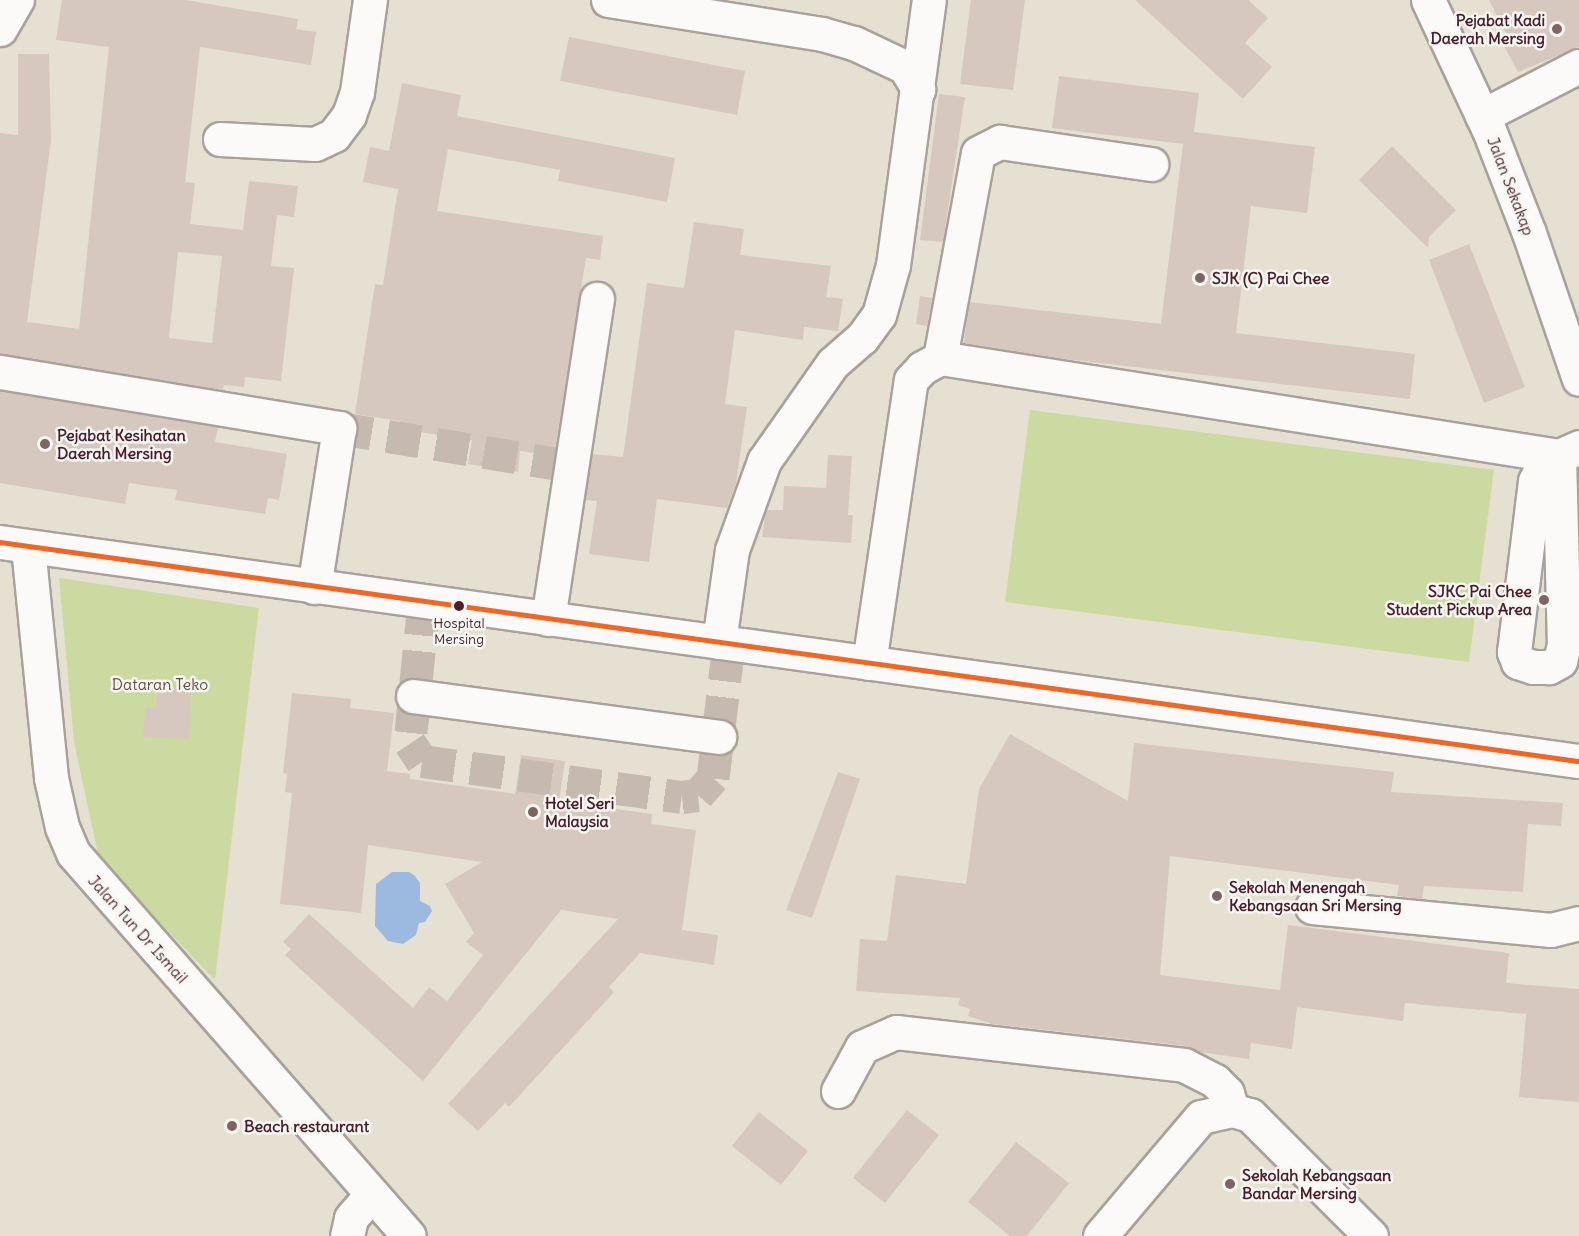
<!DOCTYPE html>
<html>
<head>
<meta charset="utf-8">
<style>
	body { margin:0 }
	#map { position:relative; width:1579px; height:1236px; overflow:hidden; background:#e5e0d1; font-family:Delius,sans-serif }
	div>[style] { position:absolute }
	.green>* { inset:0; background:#ccdaa2 }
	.water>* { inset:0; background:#9cbae0 }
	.building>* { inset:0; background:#d6c8bf }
	.minor-tunnel>* { height:33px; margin-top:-16.5px; transform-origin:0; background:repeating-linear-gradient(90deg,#c6b9b0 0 33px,transparent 0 49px) }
	.roads { filter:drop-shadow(2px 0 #a9a19a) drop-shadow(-2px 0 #a9a19a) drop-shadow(0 2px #a9a19a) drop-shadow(0 -2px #a9a19a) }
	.minor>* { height:33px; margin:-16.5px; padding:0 16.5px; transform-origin:16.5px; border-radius:16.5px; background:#fbfaf8 }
	.bus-1>* { height:4.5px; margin:-2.25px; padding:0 2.25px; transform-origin:2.25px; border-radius:2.25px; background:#f26522 }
	.dots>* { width:16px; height:16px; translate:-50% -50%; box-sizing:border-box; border:3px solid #f6f6f2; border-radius:50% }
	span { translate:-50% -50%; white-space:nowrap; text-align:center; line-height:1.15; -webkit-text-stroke:5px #f6f6f2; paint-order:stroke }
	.bus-label { font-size:14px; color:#4a1f2b }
	.poi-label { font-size:16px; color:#4a1f2b; font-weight:700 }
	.right { translate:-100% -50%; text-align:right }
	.left { translate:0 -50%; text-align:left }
	.street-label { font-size:16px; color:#4a1f2b }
	.park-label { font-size:16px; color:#664d3f }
</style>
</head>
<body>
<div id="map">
	<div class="green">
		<div style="clip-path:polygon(1030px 410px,1494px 470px,1469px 662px,1005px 602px)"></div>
		<div style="clip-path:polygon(59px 578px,259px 608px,215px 980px,99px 859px,74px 742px)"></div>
	</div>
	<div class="water">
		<div style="clip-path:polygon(392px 872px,409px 872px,415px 876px,420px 883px,420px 901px,430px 906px,432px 911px,425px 922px,419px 923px,416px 935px,403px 944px,388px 941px,375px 926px,376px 884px)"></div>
	</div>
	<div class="building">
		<div style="clip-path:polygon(evenodd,62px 0,186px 0,298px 19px,296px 29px,316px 32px,311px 65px,200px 47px,185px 182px,195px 183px,190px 224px,243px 230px,249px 181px,298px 186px,294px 217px,277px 215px,271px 266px,294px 268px,281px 381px,245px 377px,244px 387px,224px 385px,223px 390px,0 354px,0 133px,18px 135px,18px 54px,49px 54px,51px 140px,27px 322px,79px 329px,109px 47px,56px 40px,62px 0,178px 252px,222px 256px,212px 343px,169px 338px,178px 252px)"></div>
		<div style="clip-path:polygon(971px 0,1025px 0,1013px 90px,960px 84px)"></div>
		<div style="clip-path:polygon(1135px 0,1248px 0,1268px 18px,1245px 43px,1272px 67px,1243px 99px)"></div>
		<div style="clip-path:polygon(1489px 0,1579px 0,1579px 47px,1518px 72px,1502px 42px,1509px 39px)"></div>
		<div style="clip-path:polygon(569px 37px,745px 71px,737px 115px,560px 81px)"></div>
		<div style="clip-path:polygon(1059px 76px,1199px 93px,1194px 132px,1315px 147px,1307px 213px,1251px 206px,1236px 333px,1415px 354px,1410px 399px,1066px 359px,964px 343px,969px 302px,1161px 324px,1183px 144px,1052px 128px)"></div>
		<div style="clip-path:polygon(402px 83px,461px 95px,457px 116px,675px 158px,667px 202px,558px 181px,560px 170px,448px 149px,437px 211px,603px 236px,600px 260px,586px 258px,554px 456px,520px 451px,518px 472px,468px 464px,472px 440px,399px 429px,400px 421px,355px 414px,375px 284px,383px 285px,398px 189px,363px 182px,370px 147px,389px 151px)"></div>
		<div style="clip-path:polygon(939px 94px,965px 97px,943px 242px,920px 240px)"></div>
		<div style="clip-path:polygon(1392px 146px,1456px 210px,1429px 237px,1428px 248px,1359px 180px)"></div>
		<div style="clip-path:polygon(694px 222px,744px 229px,740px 255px,831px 266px,826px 297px,843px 299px,838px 331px,804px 327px,803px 340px,735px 330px,725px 404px,747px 407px,736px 483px,727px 508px,657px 499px,649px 562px,589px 554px,597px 501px,585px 500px,592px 454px,623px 457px,647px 283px,684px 288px)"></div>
		<div style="clip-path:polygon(1469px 244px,1525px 387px,1484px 403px,1429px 260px)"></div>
		<div style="clip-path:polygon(920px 296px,932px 298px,927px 326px,916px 324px)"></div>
		<div style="clip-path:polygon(0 391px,218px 427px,215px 442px,287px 454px,279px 500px,268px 498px,265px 514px,175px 500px,177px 490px,129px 483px,125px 504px,0 483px)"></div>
		<div style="clip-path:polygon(828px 455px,852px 456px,848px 515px,853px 515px,851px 543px,762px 537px,766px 510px,783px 510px,784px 486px,826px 488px)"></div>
		<div style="clip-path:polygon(157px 687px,191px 688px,189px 739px,143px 737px,145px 708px,156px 708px)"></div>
		<div style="clip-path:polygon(292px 693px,351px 699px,350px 708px,394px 713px,387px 771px,410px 774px,410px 779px,515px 794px,521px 755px,565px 761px,559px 801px,652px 814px,651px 824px,696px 830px,682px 930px,718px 935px,714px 965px,640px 953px,609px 987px,614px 992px,509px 1107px,505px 1103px,478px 1131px,448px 1104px,618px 919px,561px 910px,423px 1081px,285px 955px,291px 949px,283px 942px,309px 914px,413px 1008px,429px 987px,447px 1001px,483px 955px,466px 942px,474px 933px,445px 884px,482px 862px,368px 845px,361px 913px,280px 904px,292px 793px,285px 792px,287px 774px,283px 773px)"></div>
		<div style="clip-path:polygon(1010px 734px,1128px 801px,1134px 743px,1394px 772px,1391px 792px,1563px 803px,1561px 826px,1528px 824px,1523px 892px,1424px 886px,1422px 899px,1397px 896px,1399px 885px,1170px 856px,1160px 975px,1280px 990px,1288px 925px,1509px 953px,1506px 983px,1579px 989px,1579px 1102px,1519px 1097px,1526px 1014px,1405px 1003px,1403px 1021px,1297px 1007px,1292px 1049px,1251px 1043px,1249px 1059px,1200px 1052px,1186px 1046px,993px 1024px,968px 1016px,970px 1009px,958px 1005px,960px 998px,856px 991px,860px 939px,887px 941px,896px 875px,966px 884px,979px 789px)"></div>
		<div style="clip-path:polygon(838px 772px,860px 779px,812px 918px,786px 910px)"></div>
		<div style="clip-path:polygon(907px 1110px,939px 1135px,885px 1203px,853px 1178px)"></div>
		<div style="clip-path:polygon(759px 1112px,808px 1151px,781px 1185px,732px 1146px)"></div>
		<div style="clip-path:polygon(1016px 1142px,1069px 1183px,1027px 1236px,1010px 1236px,968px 1202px)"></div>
	</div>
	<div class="minor-tunnel">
		<div style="left:339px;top:428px;width:235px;rotate:9.3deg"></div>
		<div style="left:424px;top:602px;width:142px;rotate:95.7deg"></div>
		<div style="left:410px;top:743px;width:22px;rotate:56deg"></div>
		<div style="left:422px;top:761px;width:262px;rotate:7.9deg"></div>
		<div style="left:682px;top:797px;width:16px;rotate:-7deg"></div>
		<div style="left:698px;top:795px;width:23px;rotate:-49deg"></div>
		<div style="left:713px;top:778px;width:135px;rotate:-83.2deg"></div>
	</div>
	<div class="roads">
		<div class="minor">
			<div style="left:608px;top:0;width:217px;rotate:9deg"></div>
			<div style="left:822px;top:34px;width:33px;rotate:16deg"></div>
			<div style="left:854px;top:43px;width:56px;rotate:25.2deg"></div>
			<div style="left:905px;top:67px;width:26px;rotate:59deg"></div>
			<div style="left:1428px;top:0;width:144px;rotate:64.9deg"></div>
			<div style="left:1489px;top:130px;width:110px;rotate:68.8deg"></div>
			<div style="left:1529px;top:233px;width:154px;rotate:71.1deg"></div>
			<div style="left:0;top:29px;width:34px;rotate:-60deg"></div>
			<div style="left:1482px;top:116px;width:109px;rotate:-27.3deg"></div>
			<div style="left:220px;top:139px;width:95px;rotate:3deg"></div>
			<div style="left:315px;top:144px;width:21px;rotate:-25deg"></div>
			<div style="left:334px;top:135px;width:25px;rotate:-53deg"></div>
			<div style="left:349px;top:115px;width:24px;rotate:-71deg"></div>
			<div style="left:357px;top:92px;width:93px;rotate:-82deg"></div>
			<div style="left:940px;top:358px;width:627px;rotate:9deg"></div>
			<div style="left:1559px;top:456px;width:22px;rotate:-24deg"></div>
			<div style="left:0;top:372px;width:344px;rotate:9.4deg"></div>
			<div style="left:339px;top:428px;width:161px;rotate:98.9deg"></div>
			<div style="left:1559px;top:456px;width:188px;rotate:88.5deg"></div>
			<div style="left:1564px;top:644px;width:17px;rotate:103deg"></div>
			<div style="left:1560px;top:661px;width:13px;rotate:151deg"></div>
			<div style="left:1549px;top:667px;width:16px;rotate:180deg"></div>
			<div style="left:1533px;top:667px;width:16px;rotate:-162deg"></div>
			<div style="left:1518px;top:662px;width:11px;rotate:-112deg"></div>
			<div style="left:1514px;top:652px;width:172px;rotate:-83deg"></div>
			<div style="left:1535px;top:481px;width:18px;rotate:-63deg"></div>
			<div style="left:1543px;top:465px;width:18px;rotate:-29deg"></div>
			<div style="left:0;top:542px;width:1594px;rotate:7.9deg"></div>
			<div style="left:28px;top:547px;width:232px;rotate:84.3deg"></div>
			<div style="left:51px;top:778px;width:50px;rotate:77.3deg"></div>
			<div style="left:62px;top:827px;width:28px;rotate:67deg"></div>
			<div style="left:73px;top:853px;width:509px;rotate:48.74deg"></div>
			<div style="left:548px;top:619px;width:324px;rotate:-81.3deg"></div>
			<div style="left:719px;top:642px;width:93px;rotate:-82deg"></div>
			<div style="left:732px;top:550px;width:95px;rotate:-70.2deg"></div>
			<div style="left:764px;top:461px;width:120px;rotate:-54.9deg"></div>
			<div style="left:833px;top:363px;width:38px;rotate:-41deg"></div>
			<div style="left:862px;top:338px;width:29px;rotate:-54deg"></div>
			<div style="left:879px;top:315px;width:52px;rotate:-74.4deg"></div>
			<div style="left:893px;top:265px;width:267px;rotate:-82.3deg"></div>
			<div style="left:869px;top:663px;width:286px;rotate:-81.6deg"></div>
			<div style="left:911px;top:380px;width:16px;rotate:-47deg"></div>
			<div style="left:922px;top:368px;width:21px;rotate:-29deg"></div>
			<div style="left:940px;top:358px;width:208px;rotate:-79.5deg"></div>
			<div style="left:978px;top:153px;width:25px;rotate:-27deg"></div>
			<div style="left:1000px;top:142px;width:153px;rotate:8.3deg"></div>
			<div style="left:413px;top:696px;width:309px;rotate:7.6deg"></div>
			<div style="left:1312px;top:907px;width:240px;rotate:5.5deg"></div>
			<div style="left:1551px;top:930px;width:29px;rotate:-14deg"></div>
			<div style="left:838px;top:1091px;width:50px;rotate:-61.4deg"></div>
			<div style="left:862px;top:1047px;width:37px;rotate:-24deg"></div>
			<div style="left:896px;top:1032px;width:290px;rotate:6.5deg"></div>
			<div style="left:1184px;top:1065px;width:35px;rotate:27deg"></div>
			<div style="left:1215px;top:1081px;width:17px;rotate:45deg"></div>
			<div style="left:1227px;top:1093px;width:18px;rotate:74deg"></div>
			<div style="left:347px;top:1236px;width:18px;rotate:-77deg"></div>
			<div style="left:351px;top:1218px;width:32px;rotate:-49deg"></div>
			<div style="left:1100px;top:1236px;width:156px;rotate:-49.7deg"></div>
			<div style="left:1201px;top:1117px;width:32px;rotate:-13deg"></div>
			<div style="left:1232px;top:1110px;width:19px;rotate:16deg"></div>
			<div style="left:1250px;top:1115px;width:171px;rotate:45deg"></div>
		</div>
	</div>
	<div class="bus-1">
		<div style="left:0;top:542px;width:1594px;rotate:7.9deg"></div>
	</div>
	<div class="dots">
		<div style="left:1557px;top:29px;background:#806365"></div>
		<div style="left:1200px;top:278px;background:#806365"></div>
		<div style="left:45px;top:444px;background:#806365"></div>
		<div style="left:1544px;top:600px;background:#806365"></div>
		<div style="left:459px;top:606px;background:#4a1f2b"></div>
		<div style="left:533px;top:812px;background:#806365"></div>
		<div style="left:1217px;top:896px;background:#806365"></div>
		<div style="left:232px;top:1126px;background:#806365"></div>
		<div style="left:1230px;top:1184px;background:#806365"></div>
	</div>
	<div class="bus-label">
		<span style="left:459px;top:631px">Hospital<br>Mersing</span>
	</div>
	<div class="poi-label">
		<span class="right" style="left:1545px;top:29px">Pejabat Kadi<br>Daerah Mersing</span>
		<span class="left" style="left:1212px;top:278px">SJK (C) Pai Chee</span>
		<span class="left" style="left:57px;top:444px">Pejabat Kesihatan<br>Daerah Mersing</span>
		<span class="right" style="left:1532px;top:600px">SJKC Pai Chee<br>Student Pickup Area</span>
		<span class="left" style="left:545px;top:812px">Hotel Seri<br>Malaysia</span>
		<span class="left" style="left:1229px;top:896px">Sekolah Menengah<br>Kebangsaan Sri Mersing</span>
		<span class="left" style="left:244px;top:1126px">Beach restaurant</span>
		<span class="left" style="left:1242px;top:1184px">Sekolah Kebangsaan<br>Bandar Mersing</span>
	</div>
	<div class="street-label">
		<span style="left:1511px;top:186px;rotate:69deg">Jalan Sekakap</span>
		<span style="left:138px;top:929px;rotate:48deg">Jalan Tun Dr Ismail</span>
	</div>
	<div class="park-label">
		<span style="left:160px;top:684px">Dataran Teko</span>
	</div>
</div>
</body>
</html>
